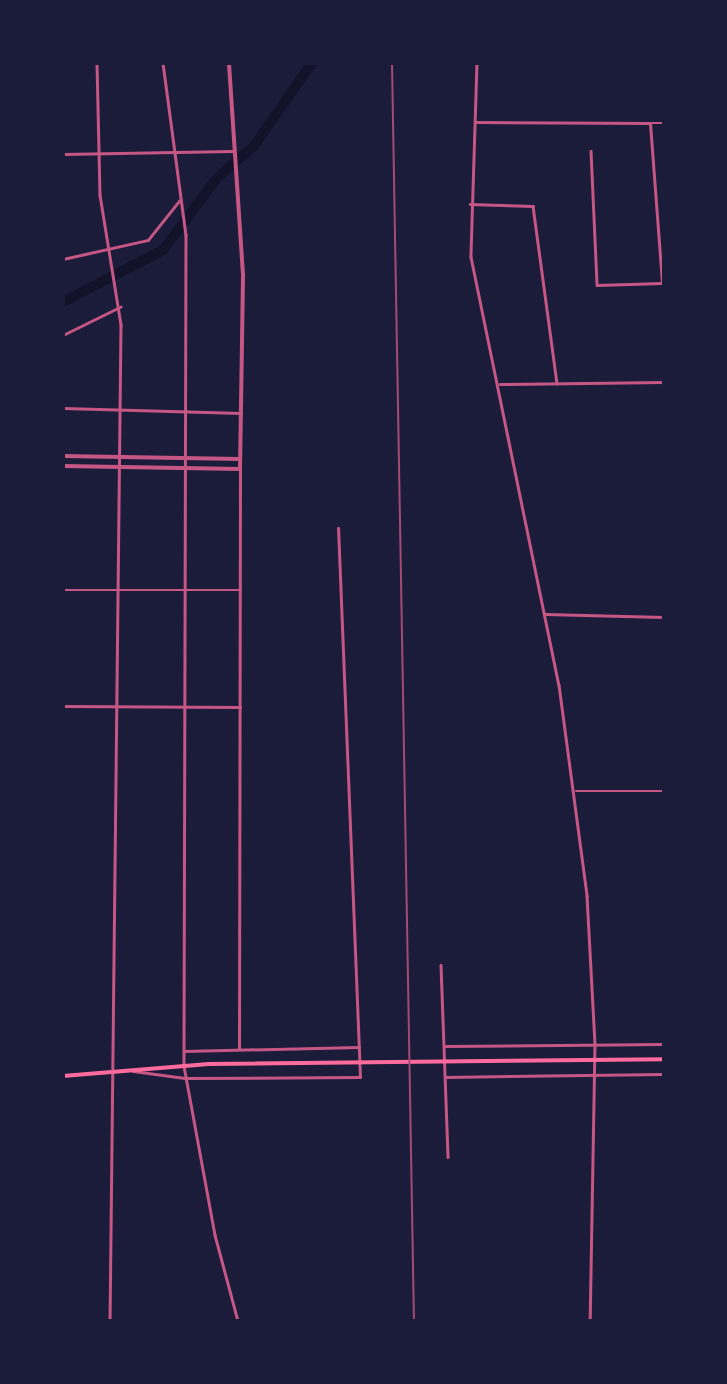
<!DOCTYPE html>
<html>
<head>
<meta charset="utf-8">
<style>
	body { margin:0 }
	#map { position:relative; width:727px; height:1384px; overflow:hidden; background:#1b1b3a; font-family:Overpass,sans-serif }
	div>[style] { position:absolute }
	.river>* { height:10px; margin:-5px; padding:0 5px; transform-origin:5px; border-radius:5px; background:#12122b }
	.minor>* { height:2.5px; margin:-1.25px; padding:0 1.25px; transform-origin:1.25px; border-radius:1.25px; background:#c65784 }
	.tertiary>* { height:3.5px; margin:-1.75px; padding:0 1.75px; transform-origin:1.75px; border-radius:1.75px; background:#c65784 }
	.secondary>* { height:3.5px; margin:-1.75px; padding:0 1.75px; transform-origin:1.75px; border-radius:1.75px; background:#ff6b9d }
	.rail>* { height:2px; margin:-1px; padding:0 1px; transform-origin:1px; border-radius:1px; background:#a44b75 }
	span { translate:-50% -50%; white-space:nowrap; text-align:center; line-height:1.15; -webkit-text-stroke:7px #1b1b3a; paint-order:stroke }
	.frame { position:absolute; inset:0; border:65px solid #1b1b3a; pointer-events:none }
</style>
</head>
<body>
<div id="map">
	<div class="river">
		<div style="left:63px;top:302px;width:113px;rotate:-27.5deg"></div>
		<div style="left:163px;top:250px;width:90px;rotate:-53.1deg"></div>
		<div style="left:217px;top:178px;width:49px;rotate:-40.9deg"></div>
		<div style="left:254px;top:146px;width:101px;rotate:-55.1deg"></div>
	</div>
	<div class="minor">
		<div style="left:97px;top:63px;width:132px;rotate:88.7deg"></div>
		<div style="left:100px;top:195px;width:132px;rotate:80.8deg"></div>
		<div style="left:121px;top:325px;width:996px;rotate:90.63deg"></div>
		<div style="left:163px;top:63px;width:174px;rotate:82.4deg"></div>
		<div style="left:186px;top:235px;width:831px;rotate:90.14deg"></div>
		<div style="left:184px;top:1066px;width:172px;rotate:79.6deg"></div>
		<div style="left:215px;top:1235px;width:89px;rotate:75deg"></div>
		<div style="left:477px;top:63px;width:194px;rotate:91.8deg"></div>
		<div style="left:471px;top:257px;width:437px;rotate:78.4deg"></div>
		<div style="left:559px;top:685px;width:213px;rotate:82.4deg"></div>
		<div style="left:587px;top:896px;width:148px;rotate:86.9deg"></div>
		<div style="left:595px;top:1044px;width:277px;rotate:91deg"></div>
		<div style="left:475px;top:122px;width:175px;rotate:0.3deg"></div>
		<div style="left:591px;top:151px;width:134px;rotate:87.4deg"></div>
		<div style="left:597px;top:285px;width:65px;rotate:-1.8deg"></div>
		<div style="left:662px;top:283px;width:160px;rotate:-94.3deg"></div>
		<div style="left:650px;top:123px;width:14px"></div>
		<div style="left:63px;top:154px;width:169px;rotate:-1deg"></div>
		<div style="left:470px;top:204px;width:63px;rotate:1.8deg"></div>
		<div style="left:533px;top:206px;width:179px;rotate:82.3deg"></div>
		<div style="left:63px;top:259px;width:87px;rotate:-12.6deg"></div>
		<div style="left:148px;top:240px;width:50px;rotate:-51.5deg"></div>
		<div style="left:63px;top:335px;width:64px;rotate:-26.2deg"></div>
		<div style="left:500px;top:384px;width:164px;rotate:-0.7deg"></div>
		<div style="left:63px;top:408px;width:178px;rotate:1.6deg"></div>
		<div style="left:63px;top:590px;width:177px"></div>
		<div style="left:545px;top:614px;width:119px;rotate:1.4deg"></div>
		<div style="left:63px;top:706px;width:177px;rotate:0.3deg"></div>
		<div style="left:576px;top:791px;width:88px"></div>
		<div style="left:441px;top:965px;width:192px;rotate:87.9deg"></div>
		<div style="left:444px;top:1046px;width:220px;rotate:-0.5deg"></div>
		<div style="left:239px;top:1049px;width:580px;rotate:-89.9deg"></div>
		<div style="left:184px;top:1051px;width:175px;rotate:-1.3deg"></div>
		<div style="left:133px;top:1071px;width:52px;rotate:7.7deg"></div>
		<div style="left:185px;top:1078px;width:175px;rotate:-0.3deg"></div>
		<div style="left:360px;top:1077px;width:549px;rotate:-92.29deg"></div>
		<div style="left:445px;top:1077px;width:219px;rotate:-0.8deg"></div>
	</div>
	<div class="tertiary">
		<div style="left:63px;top:456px;width:177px;rotate:1deg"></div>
		<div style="left:63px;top:466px;width:177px;rotate:1deg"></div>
		<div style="left:240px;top:469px;width:194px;rotate:-89.1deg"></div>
		<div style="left:243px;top:275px;width:212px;rotate:-93.8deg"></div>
	</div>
	<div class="secondary">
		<div style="left:63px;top:1076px;width:146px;rotate:-4.7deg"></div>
		<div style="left:209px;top:1064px;width:455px;rotate:-0.6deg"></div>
	</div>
	<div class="rail">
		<div style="left:392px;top:63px;width:1258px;rotate:89deg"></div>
	</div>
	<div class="frame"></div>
</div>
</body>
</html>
